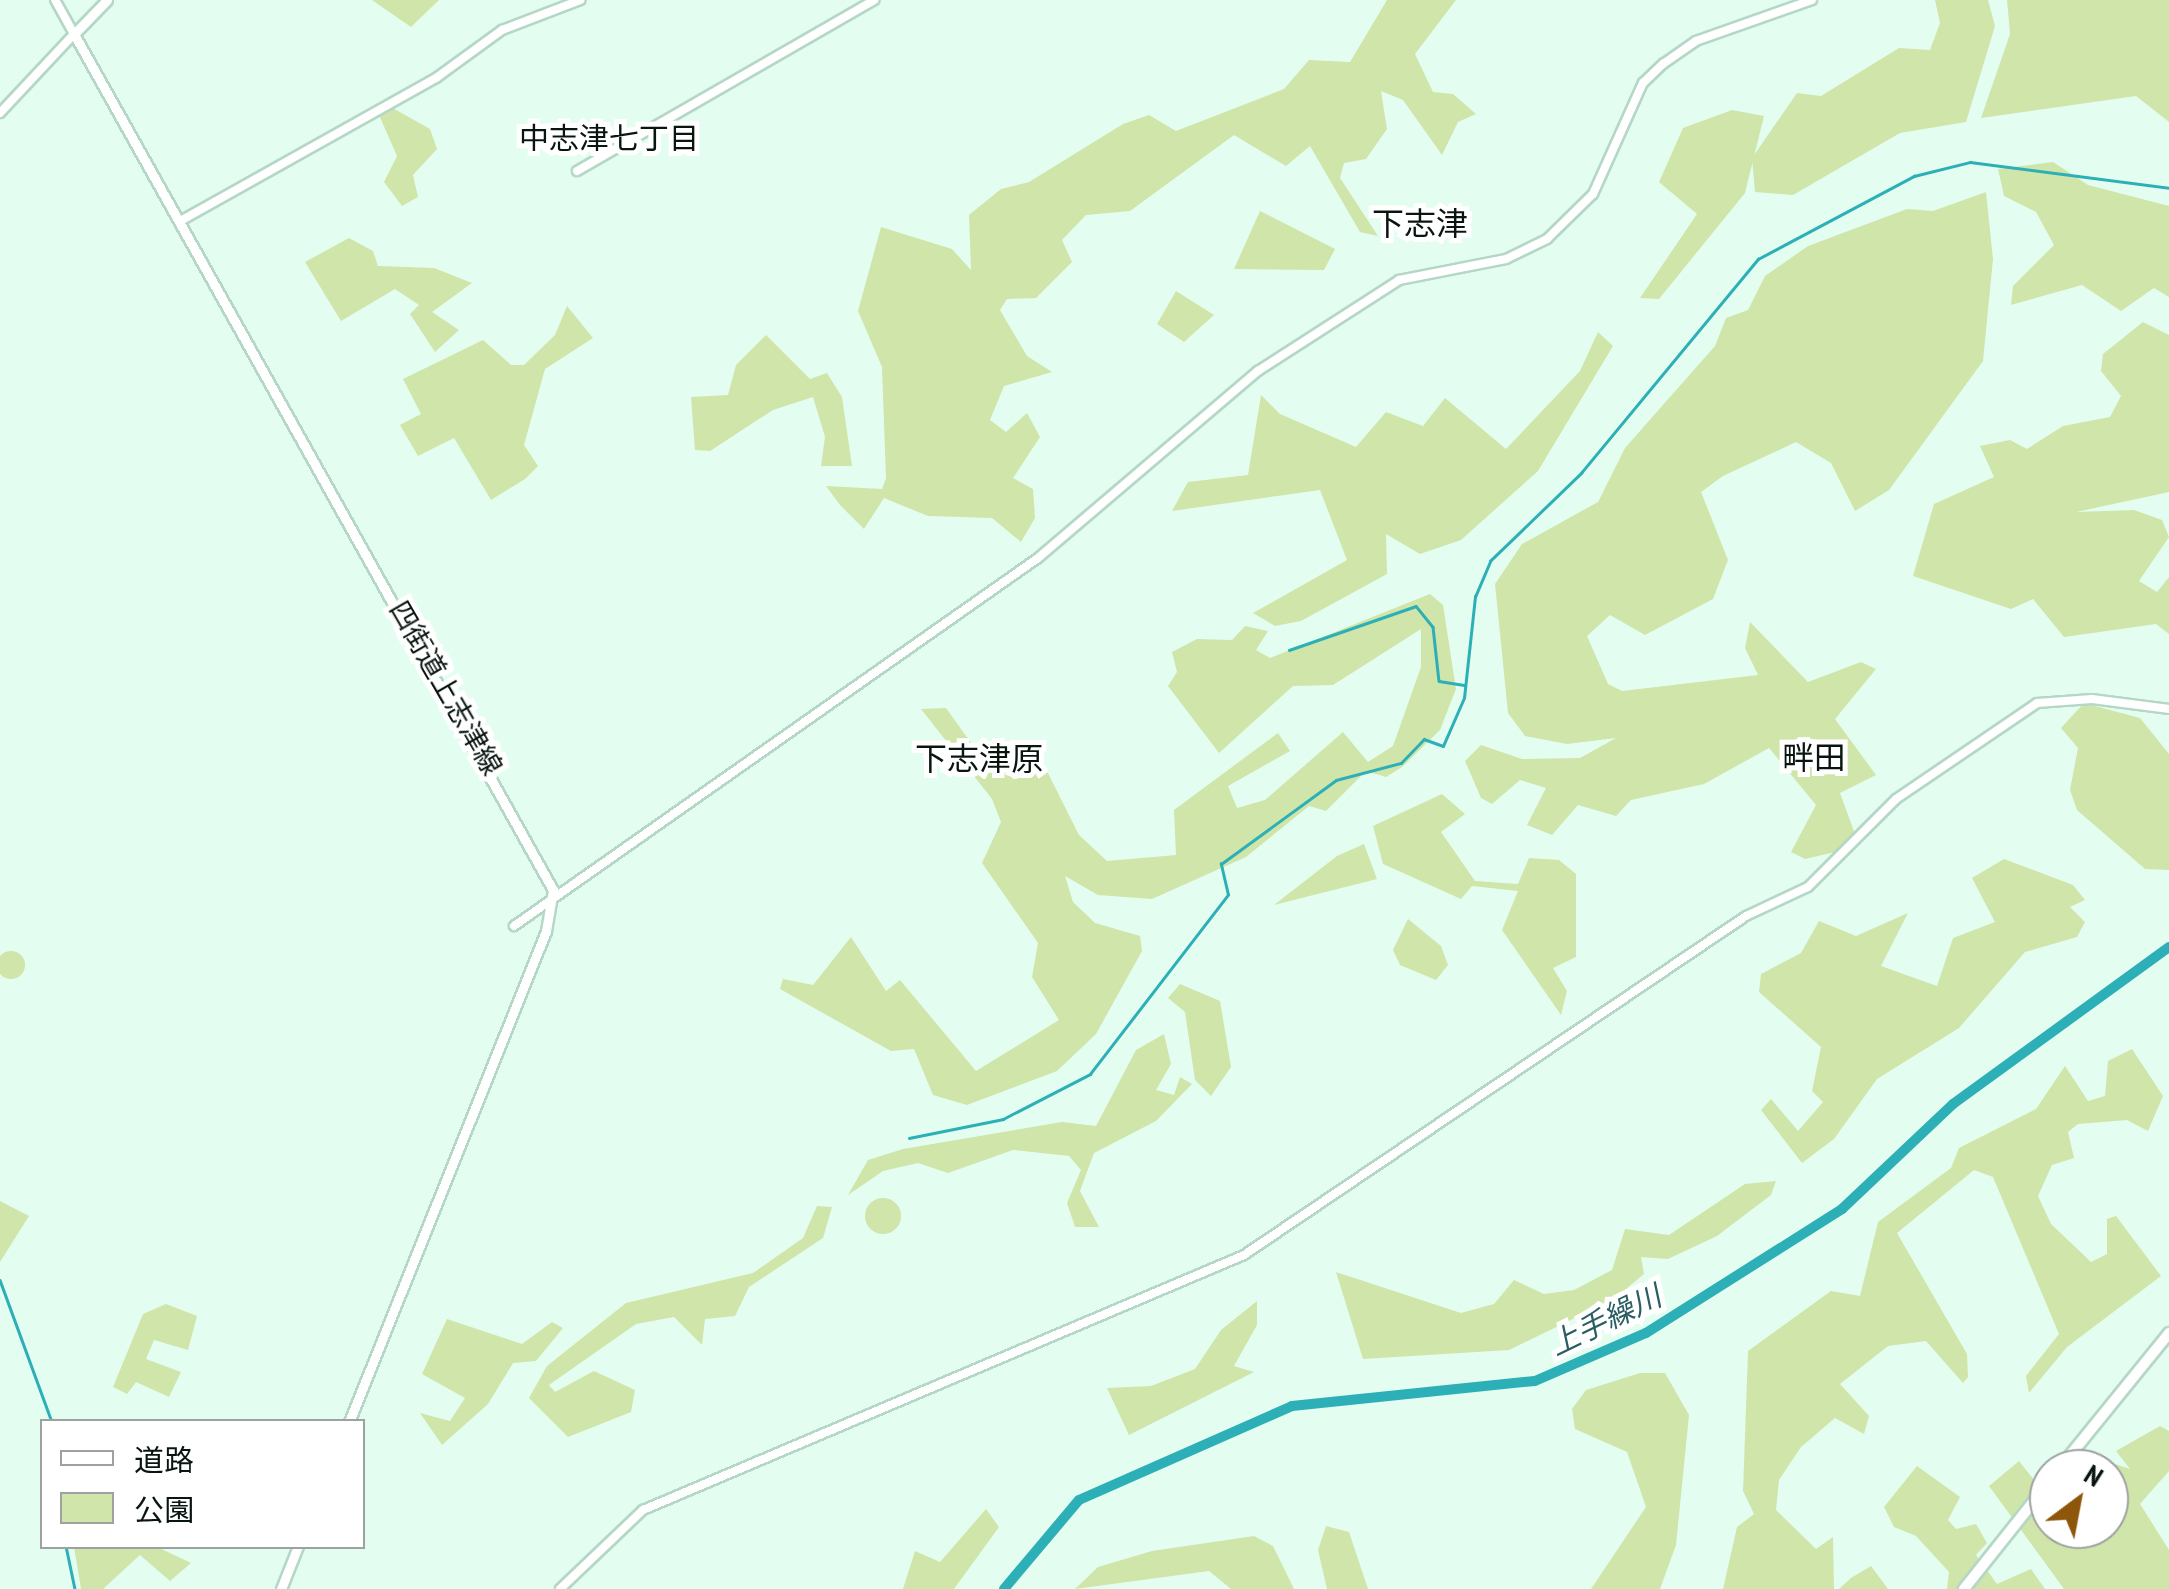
<!DOCTYPE html>
<html>
<head>
<meta charset="utf-8">
<style>
	body { margin:0 }
	#map { position:relative; width:2169px; height:1589px; overflow:hidden; background:#e3fef0; font-family:"PT Sans Narrow","Noto Sans JP",sans-serif }
	div>[style] { position:absolute }
	.green>* { inset:0; background:#d0e5a9 }
	.round { border-radius:50% }
	.stream>* { height:2.5px; margin:-1.25px; padding:0 1.25px; transform-origin:1.25px; border-radius:1.25px; background:#2dafb7 }
	.river>* { height:10px; margin:-5px; padding:0 5px; transform-origin:5px; border-radius:5px; background:#2dafb7 }
	.roads { filter:drop-shadow(2px 0 #b5d7c6) drop-shadow(-2px 0 #b5d7c6) drop-shadow(0 2px #b5d7c6) drop-shadow(0 -2px #b5d7c6) }
	.tertiary>* { height:8px; margin:-4px; padding:0 4px; transform-origin:4px; border-radius:4px; background:#fff }
	.secondary>* { height:9px; margin:-4.5px; padding:0 4.5px; transform-origin:4.5px; border-radius:4.5px; background:#fff }
	.primary>* { height:10px; margin:-5px; padding:0 5px; transform-origin:5px; border-radius:5px; background:#fff }
	span { translate:-50% -50%; white-space:nowrap; text-align:center; line-height:1.15; -webkit-text-stroke:10px #fff; paint-order:stroke }
	.street-label { font-size:28px; color:#09150f }
	.neighbourhood-label { font-size:30px; color:#09150f }
	.water-label { font-size:30px; color:#2b5e62; font-style:italic }
	.quarter-label { font-size:32px; color:#09150f }
	.legend { position:absolute; left:40px; top:1419px; width:325px; height:130px; box-sizing:border-box; background:#fff; border:2px solid #9da19f; margin:0; padding:12px 18px; list-style:none; font-size:30px; color:#09150f }
	.legend li { display:flex; align-items:center; gap:20px; height:50px }
	.legend b { width:50px; border:2px solid #9da19f }
	.north { position:absolute; left:2029px; top:1449px; width:100px; height:100px; box-sizing:border-box; background:#fff; border:2px solid #9da19f; border-radius:50%; rotate:32deg; font-size:28px; font-weight:700; line-height:40px; text-align:center; color:#09150f }
	.north::after { content:''; display:block; margin:auto; width:35px; height:45px; background:#8d560b; clip-path:polygon(50% 0,100% 100%,50% 72%,0 100%) }
</style>
</head>
<body>
<div id="map">
	<div class="green">
		<div style="clip-path:polygon(372px 0,439px 0,411px 27px)"></div>
		<div style="clip-path:polygon(1387px 0,1456px 0,1415px 54px,1433px 92px,1453px 94px,1476px 114px,1458px 122px,1442px 155px,1403px 100px,1381px 91px,1387px 129px,1366px 159px,1344px 163px,1340px 178px,1378px 236px,1360px 232px,1310px 146px,1286px 166px,1234px 135px,1130px 211px,1086px 215px,1062px 240px,1072px 262px,1036px 298px,1007px 299px,1000px 310px,1027px 356px,1052px 372px,1004px 386px,990px 420px,1006px 432px,1027px 413px,1040px 437px,1013px 478px,1033px 489px,1035px 518px,1021px 542px,992px 518px,928px 516px,884px 498px,864px 529px,840px 505px,826px 486px,882px 489px,886px 478px,882px 367px,858px 311px,881px 227px,952px 249px,971px 270px,969px 215px,1001px 189px,1029px 182px,1123px 124px,1149px 115px,1176px 131px,1284px 89px,1309px 60px,1350px 62px)"></div>
		<div style="clip-path:polygon(1935px 0,1988px 0,1995px 26px,1966px 122px,1900px 133px,1793px 195px,1755px 192px,1752px 158px,1797px 93px,1821px 96px,1899px 48px,1930px 50px,1940px 23px)"></div>
		<div style="clip-path:polygon(2007px 0,2169px 0,2169px 122px,2136px 96px,1981px 118px,2010px 34px)"></div>
		<div style="clip-path:polygon(391px 107px,430px 129px,437px 149px,413px 175px,418px 197px,402px 206px,384px 182px,397px 156px,379px 115px)"></div>
		<div style="clip-path:polygon(1732px 110px,1764px 116px,1745px 193px,1659px 299px,1640px 298px,1697px 214px,1659px 182px,1683px 128px)"></div>
		<div style="clip-path:polygon(2053px 162px,2088px 185px,2169px 206px,2169px 297px,2154px 288px,2121px 311px,2082px 285px,2011px 305px,2013px 286px,2054px 245px,2036px 212px,2004px 196px,1998px 169px)"></div>
		<div style="clip-path:polygon(1986px 192px,1993px 259px,1983px 361px,1889px 490px,1855px 511px,1831px 463px,1796px 442px,1723px 476px,1701px 492px,1728px 560px,1713px 599px,1645px 635px,1610px 615px,1587px 636px,1608px 684px,1622px 691px,1758px 675px,1745px 648px,1750px 622px,1808px 682px,1861px 662px,1876px 669px,1835px 719px,1876px 775px,1840px 793px,1855px 834px,1848px 849px,1805px 859px,1791px 852px,1816px 805px,1769px 748px,1704px 784px,1631px 800px,1616px 816px,1578px 805px,1552px 835px,1527px 825px,1546px 788px,1520px 780px,1492px 804px,1481px 798px,1465px 761px,1481px 745px,1522px 759px,1580px 758px,1616px 738px,1567px 744px,1525px 736px,1508px 713px,1495px 584px,1522px 544px,1598px 502px,1625px 448px,1715px 346px,1726px 318px,1748px 310px,1765px 276px,1808px 246px,1907px 209px,1933px 211px)"></div>
		<div style="clip-path:polygon(1260px 211px,1335px 249px,1324px 270px,1234px 269px)"></div>
		<div style="clip-path:polygon(349px 238px,373px 251px,378px 266px,434px 268px,472px 283px,432px 312px,459px 330px,435px 352px,410px 314px,419px 305px,395px 289px,341px 321px,305px 262px)"></div>
		<div style="clip-path:polygon(1176px 291px,1214px 315px,1184px 342px,1157px 324px)"></div>
		<div style="clip-path:polygon(567px 306px,593px 338px,545px 369px,524px 445px,538px 466px,525px 479px,491px 500px,454px 438px,418px 456px,400px 425px,421px 414px,403px 379px,483px 340px,511px 365px,524px 365px,555px 335px)"></div>
		<div style="clip-path:polygon(2143px 322px,2169px 335px,2169px 492px,2076px 512px,2134px 510px,2162px 520px,2169px 537px,2139px 581px,2157px 592px,2169px 577px,2169px 634px,2156px 624px,2064px 637px,2033px 599px,2011px 609px,1913px 576px,1934px 504px,1994px 477px,1980px 446px,2010px 440px,2027px 449px,2063px 426px,2110px 417px,2121px 396px,2101px 371px,2103px 354px)"></div>
		<div style="clip-path:polygon(1598px 332px,1613px 346px,1538px 471px,1461px 540px,1420px 554px,1386px 534px,1387px 574px,1301px 621px,1275px 626px,1253px 613px,1347px 560px,1320px 490px,1172px 511px,1188px 482px,1248px 475px,1261px 395px,1280px 414px,1356px 447px,1386px 412px,1423px 426px,1445px 398px,1506px 449px,1580px 371px)"></div>
		<div style="clip-path:polygon(766px 335px,810px 379px,827px 373px,842px 397px,852px 466px,821px 466px,825px 437px,813px 397px,773px 410px,710px 451px,695px 450px,691px 397px,728px 395px,736px 365px)"></div>
		<div style="clip-path:polygon(1430px 594px,1443px 605px,1456px 689px,1440px 730px,1402px 767px,1386px 777px,1366px 771px,1326px 811px,1309px 806px,1246px 857px,1152px 899px,1098px 895px,1065px 876px,1073px 902px,1095px 923px,1140px 936px,1142px 951px,1096px 1034px,1057px 1071px,967px 1105px,933px 1095px,914px 1049px,891px 1051px,780px 989px,783px 979px,813px 985px,851px 937px,886px 991px,900px 980px,976px 1071px,1059px 1020px,1032px 977px,1038px 943px,982px 863px,1001px 822px,992px 799px,921px 709px,946px 708px,992px 772px,1012px 747px,1045px 767px,1079px 835px,1107px 861px,1176px 855px,1174px 810px,1278px 733px,1290px 751px,1228px 786px,1237px 808px,1265px 800px,1343px 732px,1368px 762px,1393px 746px,1421px 667px,1421px 629px,1333px 685px,1293px 686px,1219px 753px,1168px 686px,1177px 672px,1172px 652px,1197px 639px,1232px 640px,1245px 626px,1268px 631px,1256px 650px,1270px 658px)"></div>
		<div style="clip-path:polygon(2084px 703px,2140px 718px,2169px 754px,2169px 870px,2145px 869px,2077px 810px,2070px 790px,2078px 748px,2061px 728px)"></div>
		<div style="clip-path:polygon(1442px 794px,1465px 814px,1441px 832px,1475px 881px,1518px 884px,1529px 858px,1559px 860px,1576px 874px,1576px 957px,1553px 968px,1567px 991px,1561px 1015px,1502px 930px,1518px 891px,1472px 886px,1461px 899px,1383px 864px,1373px 826px)"></div>
		<div style="clip-path:polygon(1364px 844px,1377px 879px,1274px 905px,1337px 856px)"></div>
		<div style="clip-path:polygon(2004px 859px,2073px 885px,2085px 900px,2070px 907px,2085px 922px,2077px 937px,2025px 952px,1959px 1028px,1877px 1079px,1834px 1139px,1802px 1163px,1761px 1110px,1771px 1099px,1798px 1131px,1823px 1102px,1812px 1091px,1821px 1047px,1759px 992px,1761px 974px,1801px 953px,1819px 921px,1856px 936px,1908px 913px,1881px 966px,1937px 986px,1953px 938px,1995px 922px,1972px 878px)"></div>
		<div style="clip-path:polygon(1408px 919px,1441px 946px,1448px 965px,1436px 980px,1400px 965px,1393px 950px)"></div>
		<div class="round" style="left:-3px;top:951px;width:28px;height:28px"></div>
		<div style="clip-path:polygon(1180px 984px,1220px 1001px,1231px 1067px,1211px 1096px,1195px 1080px,1185px 1012px,1168px 998px)"></div>
		<div style="clip-path:polygon(1164px 1034px,1171px 1064px,1156px 1090px,1174px 1095px,1180px 1077px,1192px 1084px,1156px 1121px,1094px 1153px,1080px 1191px,1099px 1227px,1075px 1227px,1067px 1203px,1081px 1170px,1069px 1156px,1013px 1150px,948px 1173px,918px 1163px,883px 1171px,848px 1195px,868px 1160px,903px 1149px,1062px 1122px,1096px 1126px,1136px 1050px)"></div>
		<div style="clip-path:polygon(2132px 1049px,2163px 1096px,2148px 1131px,2127px 1120px,2078px 1124px,2068px 1132px,2074px 1158px,2052px 1165px,2038px 1196px,2051px 1224px,2091px 1262px,2107px 1254px,2107px 1219px,2116px 1216px,2161px 1276px,2067px 1347px,2029px 1393px,2026px 1376px,2059px 1334px,1993px 1177px,1974px 1170px,1897px 1233px,1967px 1354px,1968px 1377px,1963px 1383px,1926px 1341px,1888px 1346px,1840px 1384px,1869px 1416px,1864px 1434px,1835px 1418px,1801px 1447px,1779px 1480px,1776px 1510px,1816px 1549px,1833px 1537px,1834px 1589px,1723px 1589px,1737px 1527px,1754px 1514px,1743px 1491px,1748px 1351px,1831px 1291px,1860px 1296px,1878px 1222px,1951px 1168px,1959px 1148px,2036px 1109px,2065px 1066px,2088px 1101px,2105px 1096px,2108px 1061px)"></div>
		<div style="clip-path:polygon(1776px 1181px,1771px 1195px,1717px 1236px,1668px 1259px,1641px 1257px,1644px 1274px,1614px 1299px,1509px 1350px,1363px 1359px,1336px 1272px,1461px 1313px,1494px 1304px,1514px 1280px,1544px 1294px,1574px 1290px,1612px 1270px,1625px 1229px,1669px 1235px,1745px 1184px)"></div>
		<div class="round" style="left:865px;top:1198px;width:36px;height:36px"></div>
		<div style="clip-path:polygon(0 1201px,29px 1216px,0 1262px)"></div>
		<div style="clip-path:polygon(817px 1206px,832px 1207px,823px 1238px,749px 1287px,735px 1316px,705px 1319px,702px 1345px,674px 1317px,636px 1324px,549px 1385px,555px 1392px,594px 1371px,635px 1390px,631px 1412px,568px 1437px,529px 1398px,547px 1366px,626px 1303px,753px 1273px,803px 1238px)"></div>
		<div style="clip-path:polygon(1257px 1301px,1257px 1325px,1234px 1366px,1254px 1372px,1129px 1435px,1107px 1388px,1151px 1386px,1195px 1369px,1221px 1330px)"></div>
		<div style="clip-path:polygon(166px 1304px,197px 1316px,188px 1350px,154px 1340px,146px 1359px,181px 1372px,169px 1397px,136px 1382px,127px 1394px,113px 1387px,143px 1314px)"></div>
		<div style="clip-path:polygon(447px 1319px,522px 1344px,552px 1322px,563px 1328px,536px 1361px,513px 1363px,488px 1404px,442px 1445px,420px 1413px,450px 1421px,465px 1398px,422px 1374px)"></div>
		<div style="clip-path:polygon(1640px 1373px,1665px 1373px,1689px 1415px,1676px 1545px,1660px 1589px,1591px 1589px,1646px 1507px,1627px 1452px,1575px 1429px,1572px 1409px,1586px 1390px)"></div>
		<div style="clip-path:polygon(2160px 1426px,2169px 1431px,2169px 1471px,2140px 1504px,2169px 1550px,2169px 1589px,2064px 1589px,1989px 1486px,2019px 1461px,2049px 1499px,2049px 1529px,2109px 1529px,2109px 1469px,2088px 1469px,2103px 1460px,2130px 1469px,2116px 1451px)"></div>
		<div style="clip-path:polygon(1917px 1466px,1960px 1497px,1948px 1520px,1956px 1529px,1976px 1524px,1987px 1543px,1976px 1555px,1997px 1584px,2031px 1569px,2045px 1589px,1947px 1589px,1949px 1572px,1916px 1536px,1894px 1527px,1884px 1507px)"></div>
		<div style="clip-path:polygon(986px 1509px,999px 1527px,954px 1589px,903px 1589px,915px 1551px,940px 1562px)"></div>
		<div style="clip-path:polygon(1326px 1526px,1349px 1532px,1368px 1589px,1327px 1589px,1318px 1550px)"></div>
		<div style="clip-path:polygon(1254px 1536px,1273px 1546px,1294px 1589px,1231px 1589px,1209px 1571px,1075px 1589px,1098px 1567px,1152px 1551px)"></div>
		<div style="clip-path:polygon(155px 1546px,191px 1563px,170px 1581px,140px 1555px,103px 1589px,81px 1589px,74px 1547px)"></div>
		<div style="clip-path:polygon(1871px 1566px,1888px 1589px,1839px 1589px,1851px 1578px)"></div>
	</div>
	<div class="stream">
		<div style="left:1289px;top:650px;width:134px;rotate:-19.1deg"></div>
		<div style="left:1416px;top:606px;width:27px;rotate:51deg"></div>
		<div style="left:1433px;top:627px;width:54px;rotate:83.7deg"></div>
		<div style="left:1439px;top:681px;width:25px;rotate:9deg"></div>
		<div style="left:909px;top:1138px;width:96px;rotate:-11.4deg"></div>
		<div style="left:1003px;top:1119px;width:98px;rotate:-27.3deg"></div>
		<div style="left:1090px;top:1074px;width:226px;rotate:-52.4deg"></div>
		<div style="left:1228px;top:895px;width:32px;rotate:-103deg"></div>
		<div style="left:1221px;top:864px;width:142px;rotate:-36.1deg"></div>
		<div style="left:1336px;top:780px;width:67px;rotate:-14.7deg"></div>
		<div style="left:1401px;top:763px;width:33px;rotate:-46deg"></div>
		<div style="left:1424px;top:739px;width:20px;rotate:20deg"></div>
		<div style="left:1443px;top:746px;width:52px;rotate:-66.4deg"></div>
		<div style="left:1464px;top:698px;width:102px;rotate:-83.8deg"></div>
		<div style="left:1475px;top:597px;width:39px;rotate:-67deg"></div>
		<div style="left:1490px;top:561px;width:127px;rotate:-44deg"></div>
		<div style="left:1581px;top:473px;width:278px;rotate:-50.4deg"></div>
		<div style="left:1758px;top:259px;width:177px;rotate:-28deg"></div>
		<div style="left:1914px;top:176px;width:58px;rotate:-14deg"></div>
		<div style="left:1970px;top:162px;width:201px;rotate:7.4deg"></div>
		<div style="left:0;top:1280px;width:151px;rotate:69.9deg"></div>
		<div style="left:66px;top:1546px;width:44px;rotate:78.2deg"></div>
	</div>
	<div class="river">
		<div style="left:1004px;top:1589px;width:116px;rotate:-49.9deg"></div>
		<div style="left:1079px;top:1500px;width:233px;rotate:-23.8deg"></div>
		<div style="left:1292px;top:1406px;width:244px;rotate:-5.9deg"></div>
		<div style="left:1535px;top:1381px;width:121px;rotate:-23.4deg"></div>
		<div style="left:1646px;top:1333px;width:232px;rotate:-32.3deg"></div>
		<div style="left:1842px;top:1209px;width:153px;rotate:-43.4deg"></div>
		<div style="left:1953px;top:1104px;width:267px;rotate:-36deg"></div>
	</div>
	<div class="roads">
		<div class="tertiary">
			<div style="left:0;top:113px;width:108px;rotate:-46.9deg"></div>
			<div style="left:74px;top:34px;width:39px;rotate:-119deg"></div>
			<div style="left:577px;top:171px;width:343px;rotate:-29.9deg"></div>
			<div style="left:182px;top:220px;width:291px;rotate:-29.2deg"></div>
			<div style="left:436px;top:78px;width:82px;rotate:-36deg"></div>
			<div style="left:502px;top:30px;width:84px;rotate:-21deg"></div>
			<div style="left:514px;top:926px;width:640px;rotate:-35.08deg"></div>
			<div style="left:1038px;top:558px;width:289px;rotate:-40.4deg"></div>
			<div style="left:1258px;top:371px;width:168px;rotate:-32.8deg"></div>
			<div style="left:1399px;top:280px;width:109px;rotate:-11.1deg"></div>
			<div style="left:1506px;top:259px;width:46px;rotate:-26deg"></div>
			<div style="left:1547px;top:239px;width:64px;rotate:-44.4deg"></div>
			<div style="left:1593px;top:194px;width:122px;rotate:-65.8deg"></div>
			<div style="left:1643px;top:83px;width:28px;rotate:-44deg"></div>
			<div style="left:1663px;top:64px;width:40px;rotate:-34.9deg"></div>
			<div style="left:1696px;top:41px;width:123px;rotate:-19.5deg"></div>
			<div style="left:560px;top:1589px;width:115px;rotate:-43.6deg"></div>
			<div style="left:643px;top:1510px;width:653px;rotate:-22.99deg"></div>
			<div style="left:1244px;top:1255px;width:606px;rotate:-34.03deg"></div>
			<div style="left:1746px;top:916px;width:68px;rotate:-25.1deg"></div>
			<div style="left:1808px;top:887px;width:124px;rotate:-45deg"></div>
			<div style="left:1896px;top:799px;width:171px;rotate:-34.2deg"></div>
			<div style="left:2037px;top:703px;width:55px;rotate:-4.2deg"></div>
			<div style="left:2092px;top:699px;width:78px;rotate:7.4deg"></div>
		</div>
		<div class="secondary">
			<div style="left:107px;top:0;width:47px;rotate:134.1deg"></div>
			<div style="left:74px;top:34px;width:981px;rotate:60.77deg"></div>
			<div style="left:553px;top:890px;width:42px;rotate:99.7deg"></div>
			<div style="left:546px;top:931px;width:529px;rotate:111.86deg"></div>
			<div style="left:281px;top:1589px;width:46px;rotate:-68.4deg"></div>
		</div>
		<div class="primary">
			<div style="left:2059px;top:1469px;width:175px;rotate:-51deg"></div>
			<div style="left:1964px;top:1589px;width:137px;rotate:-51.5deg"></div>
		</div>
	</div>
	<div class="street-label">
		<span style="left:446px;top:688px;rotate:60deg">四街道上志津線</span>
	</div>
	<div class="neighbourhood-label">
		<span style="left:609px;top:138px">中志津七丁目</span>
	</div>
	<div class="water-label">
		<span style="left:1605px;top:1320px;rotate:-26deg">上手繰川</span>
	</div>
	<div class="quarter-label">
		<span style="left:1420px;top:223px">下志津</span>
		<span style="left:1814px;top:757px">畔田</span>
		<span style="left:979px;top:758px">下志津原</span>
	</div>
	<ul class="legend">
	<li><b style="height:12px;background:#fff"></b>道路</li>
	<li><b style="height:28px;background:#d0e5a9"></b>公園</li>
	</ul>
	<div class="north">N</div>
</div>
</body>
</html>
